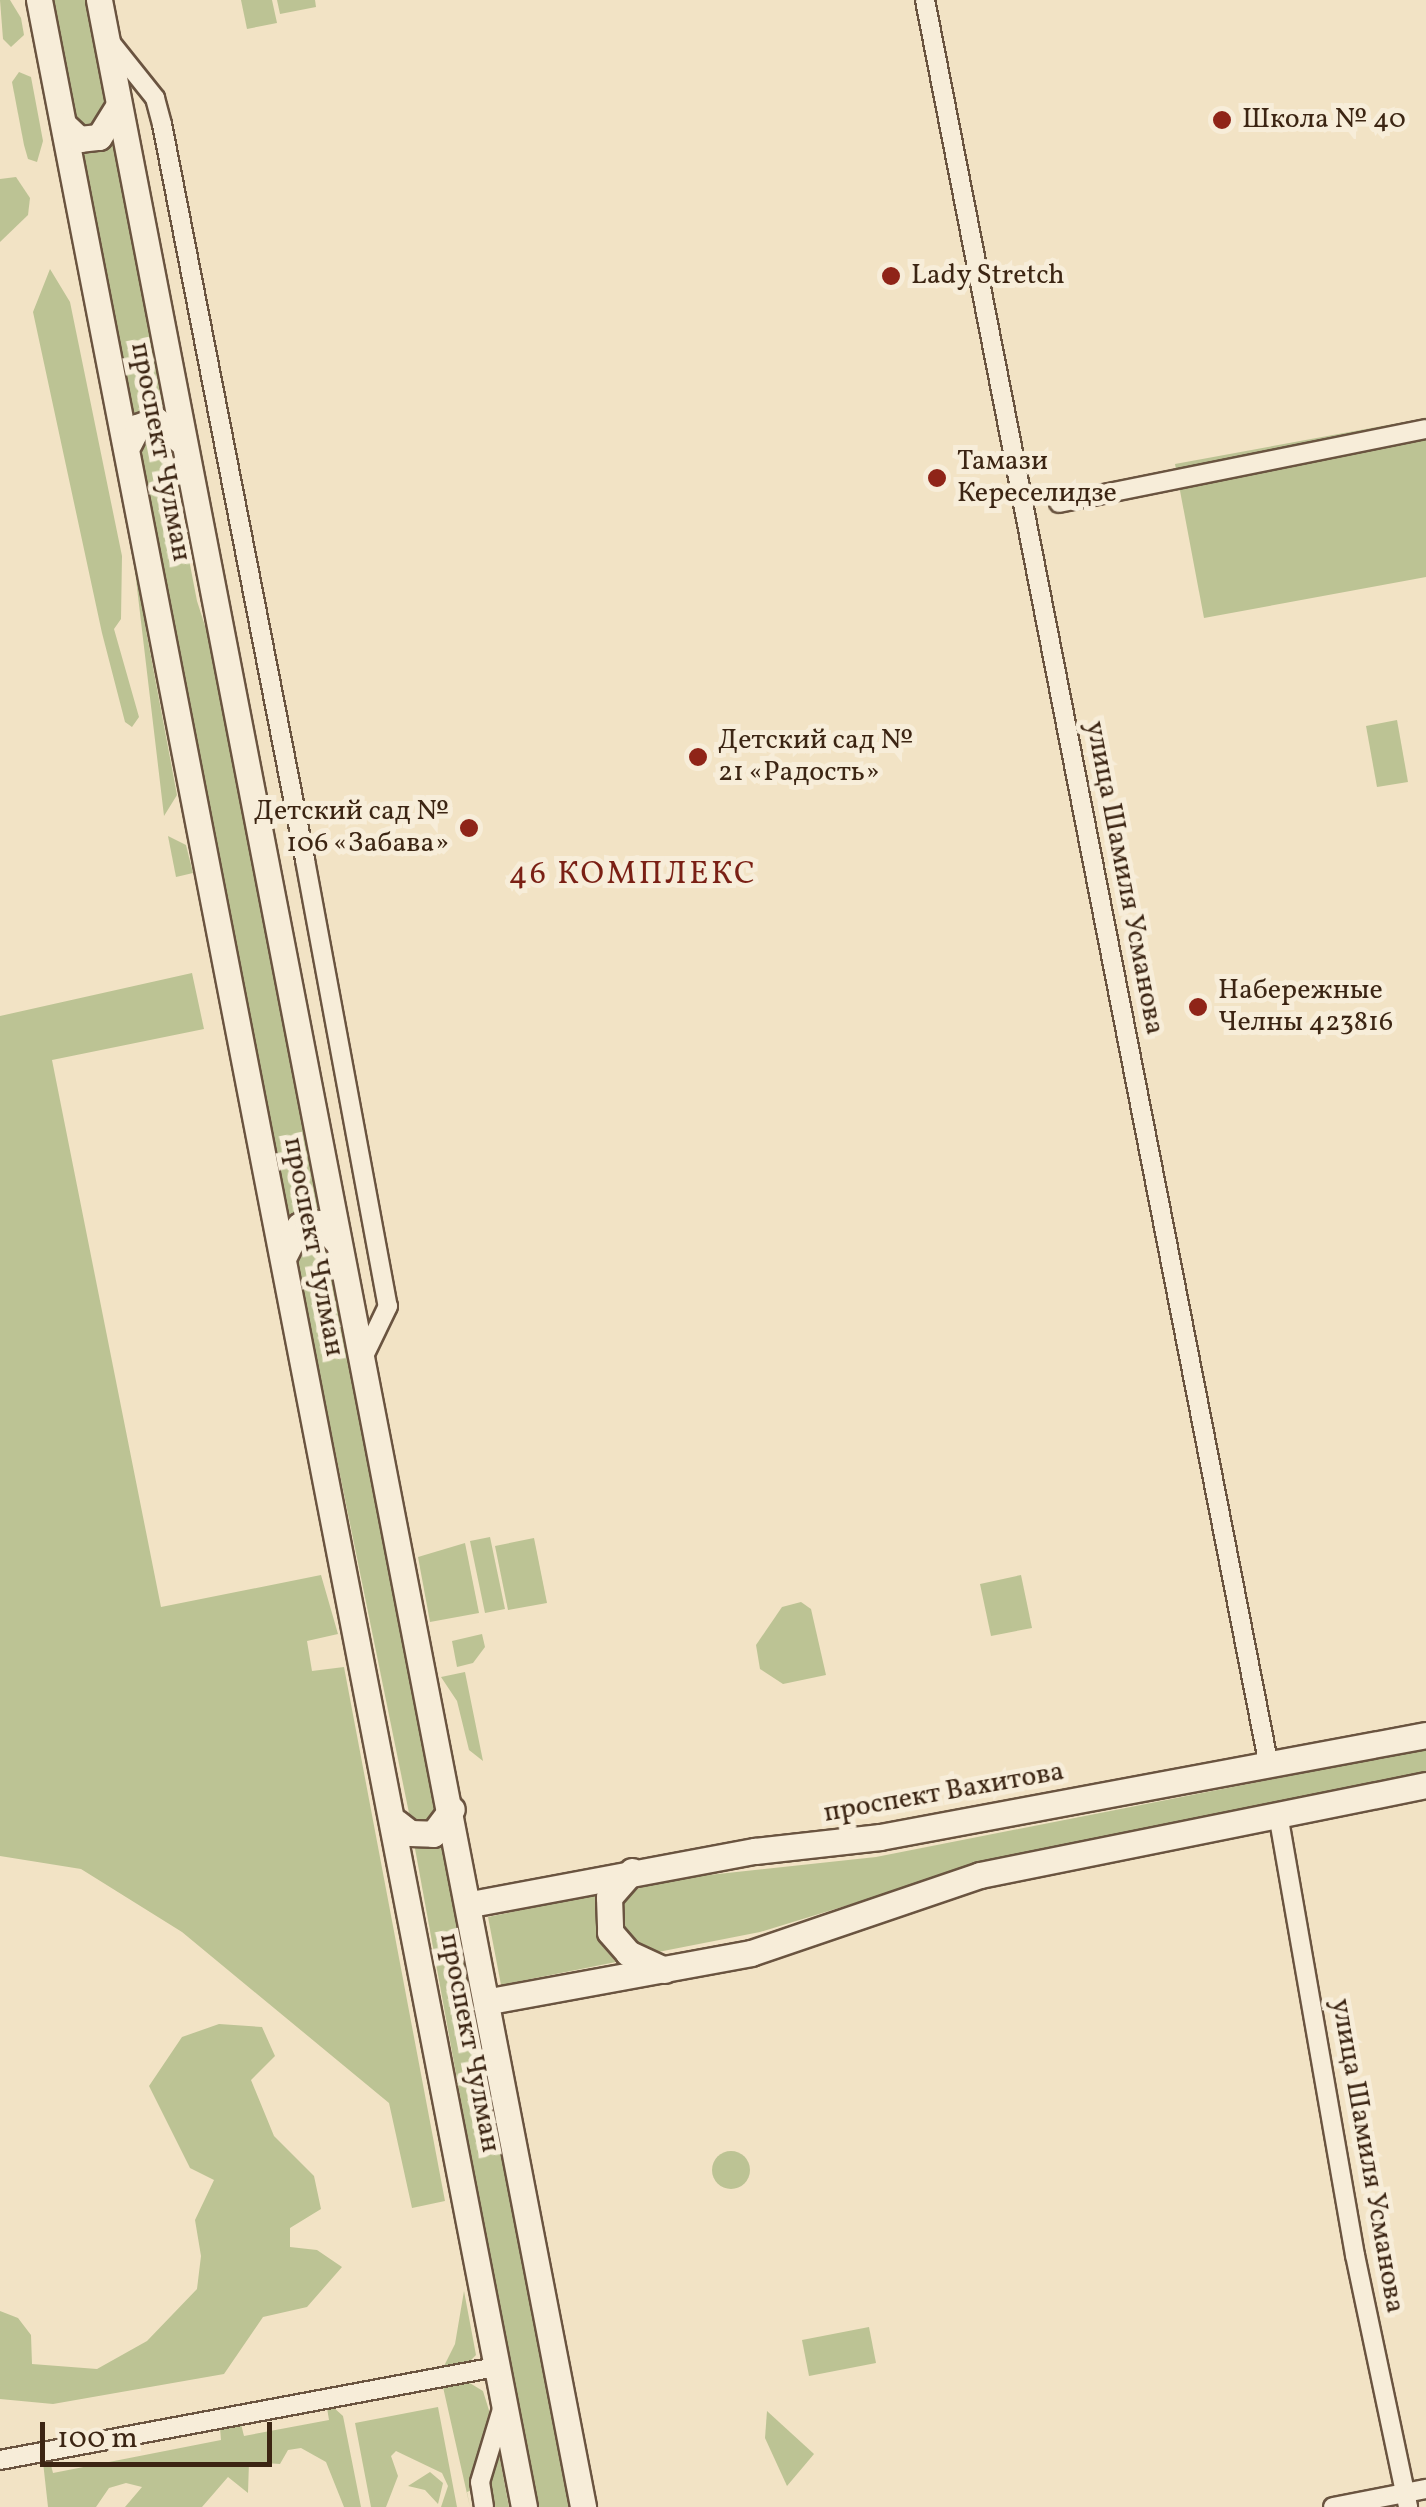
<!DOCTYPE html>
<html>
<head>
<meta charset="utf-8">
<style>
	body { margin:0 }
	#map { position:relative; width:1426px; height:2507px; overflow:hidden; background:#f2e3c5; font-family:Vollkorn,serif }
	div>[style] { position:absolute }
	.green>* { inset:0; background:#bcc394 }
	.round { border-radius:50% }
	.roads { filter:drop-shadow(2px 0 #6a5440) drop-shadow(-2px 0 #6a5440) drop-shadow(0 2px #6a5440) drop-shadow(0 -2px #6a5440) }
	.street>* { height:18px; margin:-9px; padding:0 9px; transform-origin:9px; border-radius:9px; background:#f7edd9 }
	.secondary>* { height:25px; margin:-12.5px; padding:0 12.5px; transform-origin:12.5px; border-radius:12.5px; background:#f7edd9 }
	.dots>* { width:28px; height:28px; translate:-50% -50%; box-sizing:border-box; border:5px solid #f7edd9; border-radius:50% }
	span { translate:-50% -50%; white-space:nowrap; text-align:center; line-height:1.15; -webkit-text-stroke:10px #f7edd9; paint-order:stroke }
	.poi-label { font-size:28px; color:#3c2513 }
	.left { translate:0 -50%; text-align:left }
	.right { translate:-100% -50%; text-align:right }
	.street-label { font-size:28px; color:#3c2513 }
	.quarter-label { font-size:32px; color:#7a1f14; letter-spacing:2.5px }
	.scale { position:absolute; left:40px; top:2422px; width:232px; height:45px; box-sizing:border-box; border:5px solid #3c2513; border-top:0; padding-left:12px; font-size:30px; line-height:35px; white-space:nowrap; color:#3c2513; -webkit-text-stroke:8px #f7edd9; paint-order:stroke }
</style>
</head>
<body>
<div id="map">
	<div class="green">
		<div style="clip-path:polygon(0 0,10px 0,21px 18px,24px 35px,11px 47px,3px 39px)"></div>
		<div style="clip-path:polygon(52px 0,88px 0,107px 109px,88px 129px,73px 121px)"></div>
		<div style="clip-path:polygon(241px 0,272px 0,277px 23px,247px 29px)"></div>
		<div style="clip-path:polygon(277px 0,315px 0,316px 7px,280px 14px)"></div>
		<div style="clip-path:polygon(19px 72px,31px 77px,43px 141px,37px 162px,28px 159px,24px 145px,12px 82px)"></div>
		<div style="clip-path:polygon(40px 74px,141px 554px,146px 630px,177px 795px,164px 816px,133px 554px)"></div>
		<div style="clip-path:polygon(114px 133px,172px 417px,131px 420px,80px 150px)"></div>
		<div style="clip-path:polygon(16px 177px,30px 198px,28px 215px,0 242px,0 179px)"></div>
		<div style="clip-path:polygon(50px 269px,70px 302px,122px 556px,121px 619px,114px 629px,139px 717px,132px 727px,125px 722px,102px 633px,33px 312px)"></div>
		<div style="clip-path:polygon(1426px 418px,1426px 577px,1204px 618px,1175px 464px)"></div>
		<div style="clip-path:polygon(149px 430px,166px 440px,197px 601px,216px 660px,324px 1219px,305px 1213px,287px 1226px,138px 448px)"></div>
		<div style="clip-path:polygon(1397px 720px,1408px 782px,1377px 787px,1366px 726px)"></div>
		<div style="clip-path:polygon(168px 836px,186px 845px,193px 873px,176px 877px)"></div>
		<div style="clip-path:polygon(192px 973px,204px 1029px,52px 1060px,161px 1607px,321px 1575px,338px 1634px,307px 1641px,312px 1671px,344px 1667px,445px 2201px,412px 2208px,389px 2103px,182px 1932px,81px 1869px,0 1856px,0 1016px)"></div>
		<div style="clip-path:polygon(297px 1234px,325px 1236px,439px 1816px,430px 1822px,410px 1818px,293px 1244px)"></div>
		<div style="clip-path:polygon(490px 1537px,505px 1609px,485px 1613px,470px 1541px)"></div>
		<div style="clip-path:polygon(534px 1538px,547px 1603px,508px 1610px,495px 1546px)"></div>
		<div style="clip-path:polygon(465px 1543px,479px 1613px,430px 1622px,418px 1557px)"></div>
		<div style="clip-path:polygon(1021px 1575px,1032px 1628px,991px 1636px,980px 1584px)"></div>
		<div style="clip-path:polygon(801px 1602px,811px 1609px,826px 1675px,783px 1684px,760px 1669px,756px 1645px,782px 1607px)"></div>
		<div style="clip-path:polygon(482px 1634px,485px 1647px,473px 1663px,457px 1667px,452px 1641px)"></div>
		<div style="clip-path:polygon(465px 1672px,483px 1761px,469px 1750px,457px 1701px,441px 1677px)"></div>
		<div style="clip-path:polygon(1426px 1749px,1426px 1777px,975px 1866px,760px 1932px,653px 1953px,626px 1939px,618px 1918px,623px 1894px,663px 1880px,876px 1857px)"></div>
		<div style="clip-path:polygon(443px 1838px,574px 2507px,535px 2507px,414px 1843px)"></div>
		<div style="clip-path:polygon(604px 1893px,596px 1915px,603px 1947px,616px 1962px,501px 1985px,488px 1917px)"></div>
		<div style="clip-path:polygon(219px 2024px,262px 2027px,275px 2056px,251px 2080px,274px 2136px,314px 2176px,321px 2209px,290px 2228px,290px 2247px,317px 2250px,342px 2267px,307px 2307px,263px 2317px,224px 2374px,53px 2404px,0 2399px,0 2311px,18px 2318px,31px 2335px,32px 2364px,97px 2369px,147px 2341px,197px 2289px,201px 2256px,195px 2220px,214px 2180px,190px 2168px,149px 2086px,182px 2037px)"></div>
		<div class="round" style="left:712px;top:2151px;width:38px;height:38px"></div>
		<div style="clip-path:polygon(464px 2291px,476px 2355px,464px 2367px,441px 2372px,455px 2344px)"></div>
		<div style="clip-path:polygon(869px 2327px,876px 2363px,809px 2376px,802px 2340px)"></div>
		<div style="clip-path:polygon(468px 2382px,483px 2391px,492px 2420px,475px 2489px,467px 2492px,470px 2507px,443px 2387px)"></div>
		<div style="clip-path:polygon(333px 2407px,343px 2416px,361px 2507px,344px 2507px,326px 2462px,301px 2448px,288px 2450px,280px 2464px,249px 2462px,248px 2493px,228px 2477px,202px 2507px,125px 2507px,142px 2487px,126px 2483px,109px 2488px,96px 2507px,48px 2507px,43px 2462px,50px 2461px,53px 2473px,221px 2440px,220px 2428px,241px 2424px,244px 2436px,329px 2420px,327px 2408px)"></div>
		<div style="clip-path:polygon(438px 2407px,457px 2507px,441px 2507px,448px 2486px,442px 2473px,396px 2451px,391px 2456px,398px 2476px,386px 2507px,371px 2507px,355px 2423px)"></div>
		<div style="clip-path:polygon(767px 2411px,814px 2454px,787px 2486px,765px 2438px)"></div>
		<div style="clip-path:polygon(498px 2448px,509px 2507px,489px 2507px,485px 2476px)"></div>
		<div style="clip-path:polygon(430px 2472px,443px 2483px,438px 2504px,425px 2490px,408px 2486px)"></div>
	</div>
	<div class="roads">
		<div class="street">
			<div style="left:925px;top:0;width:1799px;rotate:78.98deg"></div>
			<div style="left:107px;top:38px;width:77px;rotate:51.3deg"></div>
			<div style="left:155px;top:98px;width:27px;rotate:75deg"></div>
			<div style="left:162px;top:124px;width:750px;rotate:79deg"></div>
			<div style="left:305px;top:860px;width:454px;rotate:79.5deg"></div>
			<div style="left:388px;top:1306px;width:58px;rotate:115.7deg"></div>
			<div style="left:1059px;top:503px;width:374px;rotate:-11.4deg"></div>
			<div style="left:1278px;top:1814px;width:448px;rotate:80.1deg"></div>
			<div style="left:1355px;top:2255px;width:258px;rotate:78.1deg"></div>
			<div style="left:0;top:2460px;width:505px;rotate:-10.62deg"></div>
			<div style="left:484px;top:2507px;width:25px;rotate:-99deg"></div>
			<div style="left:480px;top:2482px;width:79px;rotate:-73.2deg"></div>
			<div style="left:1333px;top:2507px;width:95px;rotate:-11deg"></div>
		</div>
		<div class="secondary">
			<div style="left:39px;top:0;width:2553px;rotate:79.05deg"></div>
			<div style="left:99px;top:0;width:2553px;rotate:79.07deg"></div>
			<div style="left:64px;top:125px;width:21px;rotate:43deg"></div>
			<div style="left:79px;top:139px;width:20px;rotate:-6deg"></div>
			<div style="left:99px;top:137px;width:36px;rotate:-58deg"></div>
			<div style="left:129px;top:443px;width:18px;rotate:-63deg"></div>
			<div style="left:137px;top:427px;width:20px;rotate:-20deg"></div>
			<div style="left:156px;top:420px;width:34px;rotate:40deg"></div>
			<div style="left:284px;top:1256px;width:34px;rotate:-63deg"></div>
			<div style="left:299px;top:1226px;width:22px;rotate:-8deg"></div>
			<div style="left:321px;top:1223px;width:23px;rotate:50deg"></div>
			<div style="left:396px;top:1822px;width:18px;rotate:38deg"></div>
			<div style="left:410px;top:1833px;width:23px;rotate:2deg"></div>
			<div style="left:433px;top:1834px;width:31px;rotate:-53deg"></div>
			<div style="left:632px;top:1871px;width:35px;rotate:131deg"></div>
			<div style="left:609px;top:1897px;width:35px;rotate:88deg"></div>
			<div style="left:610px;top:1932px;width:28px;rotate:49deg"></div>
			<div style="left:628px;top:1953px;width:40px;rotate:25deg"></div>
			<div style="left:471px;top:1904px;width:289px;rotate:-10.6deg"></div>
			<div style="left:755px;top:1851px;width:126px;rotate:-6.4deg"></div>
			<div style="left:880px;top:1837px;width:555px;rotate:-10.58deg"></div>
			<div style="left:490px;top:2001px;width:265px;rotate:-10.4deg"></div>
			<div style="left:751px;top:1953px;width:242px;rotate:-18.8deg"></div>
			<div style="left:980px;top:1875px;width:455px;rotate:-11.4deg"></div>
		</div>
	</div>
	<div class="dots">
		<div style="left:1222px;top:120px;background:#8f2418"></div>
		<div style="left:891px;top:276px;background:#8f2418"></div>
		<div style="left:937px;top:478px;background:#8f2418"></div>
		<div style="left:698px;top:757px;background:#8f2418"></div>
		<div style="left:469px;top:828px;background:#8f2418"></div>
		<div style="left:1198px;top:1007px;background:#8f2418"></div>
	</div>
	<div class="poi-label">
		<span class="left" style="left:1242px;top:120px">Школа № 40</span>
		<span class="left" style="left:911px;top:276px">Lady Stretch</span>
		<span class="left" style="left:957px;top:478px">Тамази<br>Кереселидзе</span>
		<span class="left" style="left:718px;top:757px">Детский сад №<br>21 «Радость»</span>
		<span class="right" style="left:449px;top:828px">Детский сад №<br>106 «Забава»</span>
		<span class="left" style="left:1218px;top:1007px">Набережные<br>Челны 423816</span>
	</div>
	<div class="street-label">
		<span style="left:160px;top:452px;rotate:79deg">проспект Чулман</span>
		<span style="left:1124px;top:878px;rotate:79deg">улица Шамиля Усманова</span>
		<span style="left:313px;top:1247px;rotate:79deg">проспект Чулман</span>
		<span style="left:944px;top:1793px;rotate:-10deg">проспект Вахитова</span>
		<span style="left:469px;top:2043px;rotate:79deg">проспект Чулман</span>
		<span style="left:1367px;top:2156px;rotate:80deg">улица Шамиля Усманова</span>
	</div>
	<div class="quarter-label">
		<span style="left:633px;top:875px">46 КОМПЛЕКС</span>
	</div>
	<div class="scale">100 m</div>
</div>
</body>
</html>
